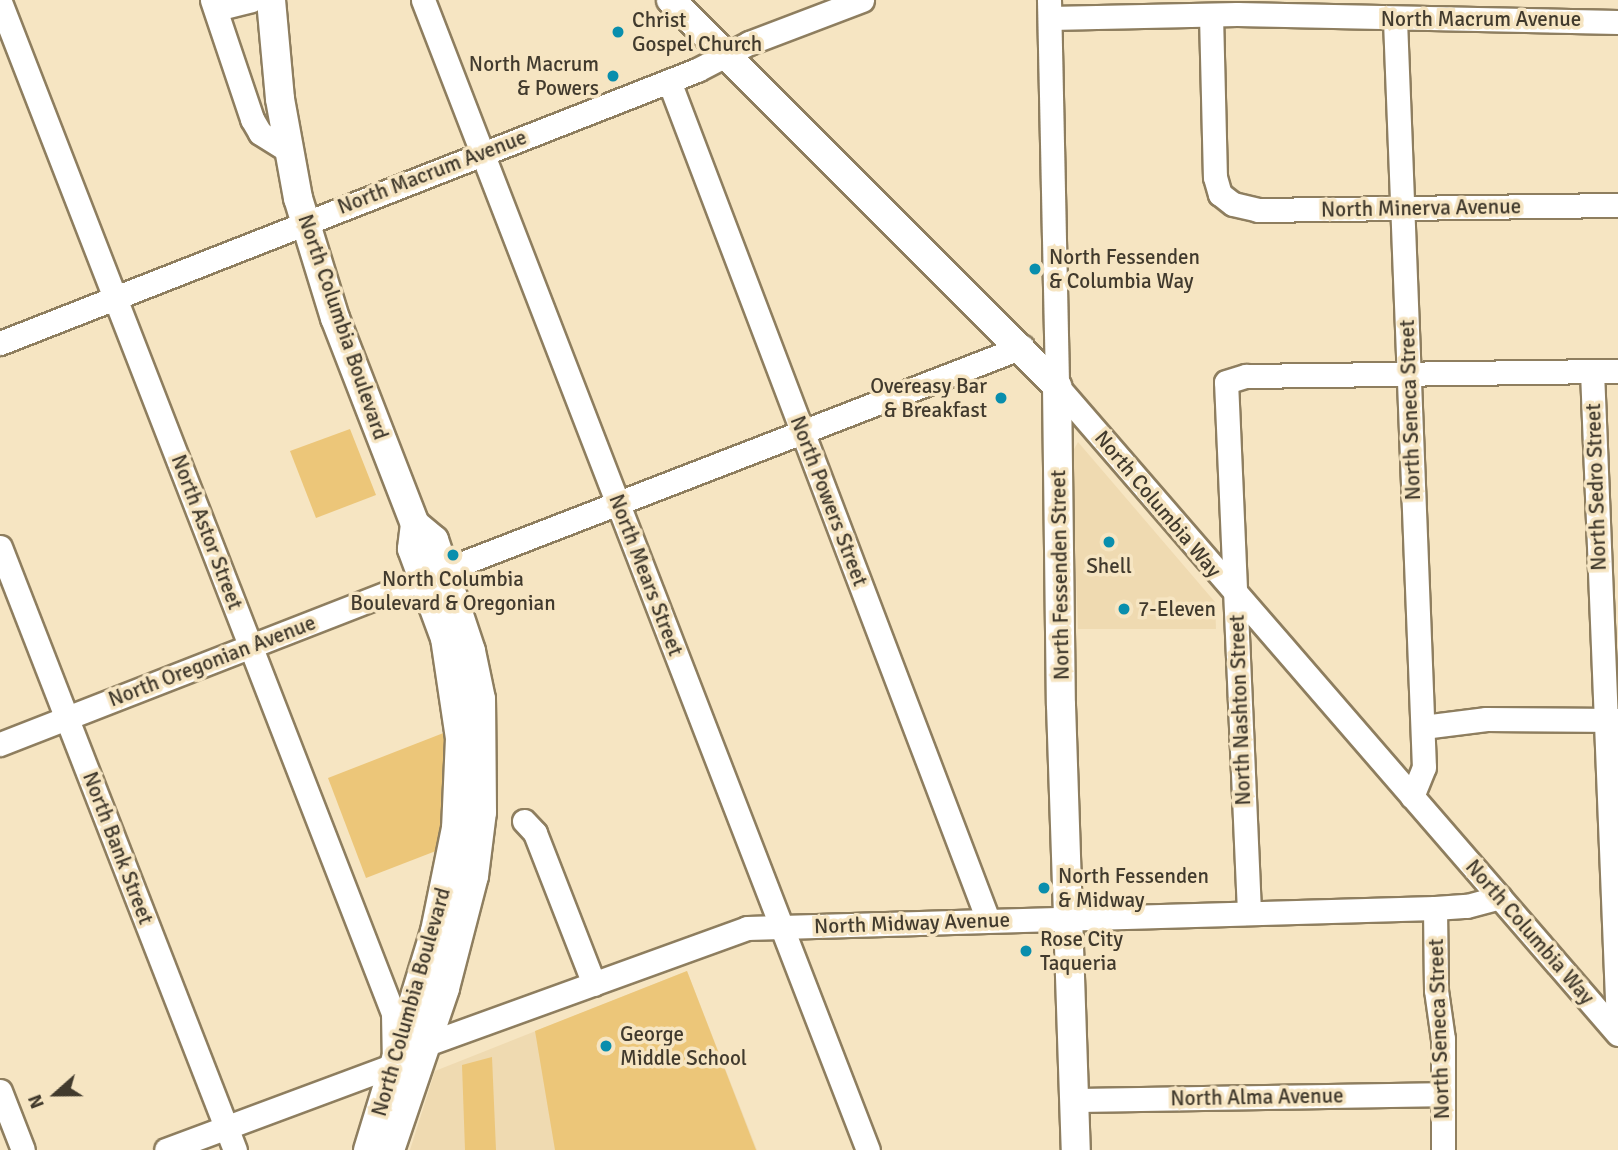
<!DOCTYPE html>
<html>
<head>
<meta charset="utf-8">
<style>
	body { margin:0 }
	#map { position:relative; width:1618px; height:1150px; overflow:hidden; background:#f6e5c2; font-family:Signika,sans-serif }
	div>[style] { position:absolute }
	.built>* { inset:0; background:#efdab1 }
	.green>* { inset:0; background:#ecc679 }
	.roads { filter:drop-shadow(2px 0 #8e7e5f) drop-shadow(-2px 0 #8e7e5f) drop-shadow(0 2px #8e7e5f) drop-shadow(0 -2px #8e7e5f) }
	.minor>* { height:23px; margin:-11.5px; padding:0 11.5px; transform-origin:11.5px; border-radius:11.5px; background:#fff }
	.major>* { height:28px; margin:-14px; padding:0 14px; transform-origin:14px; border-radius:14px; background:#fff }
	.dots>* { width:19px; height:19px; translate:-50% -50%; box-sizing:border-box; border:4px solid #f6e5c2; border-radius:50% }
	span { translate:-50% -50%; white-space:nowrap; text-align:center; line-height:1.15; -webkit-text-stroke:7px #f6e5c2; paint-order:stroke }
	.street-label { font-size:21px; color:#413a2d }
	.poi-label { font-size:21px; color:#413a2d }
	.left { translate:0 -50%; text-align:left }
	.right { translate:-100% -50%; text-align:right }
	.north { position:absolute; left:21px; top:1059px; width:70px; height:70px; -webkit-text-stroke:5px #f6e5c2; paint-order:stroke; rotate:249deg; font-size:19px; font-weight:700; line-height:28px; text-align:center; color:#413a2d }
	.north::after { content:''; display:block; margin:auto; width:24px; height:32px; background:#413a2d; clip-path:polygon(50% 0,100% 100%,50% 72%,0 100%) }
</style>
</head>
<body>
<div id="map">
	<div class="built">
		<div style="clip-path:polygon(1078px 442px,1215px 602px,1216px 629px,1078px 629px,1072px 453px)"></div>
		<div style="clip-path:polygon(687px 971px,757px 1150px,410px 1150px,435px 1071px)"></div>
	</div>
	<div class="green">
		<div style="clip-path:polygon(350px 429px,376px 495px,316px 518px,290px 451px)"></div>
		<div style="clip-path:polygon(446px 732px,441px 849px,366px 878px,328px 778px)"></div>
		<div style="clip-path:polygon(687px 971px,756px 1150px,555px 1150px,535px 1031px)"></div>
		<div style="clip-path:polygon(492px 1057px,496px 1150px,465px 1150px,462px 1065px)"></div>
	</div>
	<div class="roads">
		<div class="minor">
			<div style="left:212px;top:0;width:126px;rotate:71.4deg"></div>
			<div style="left:252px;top:119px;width:16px;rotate:60deg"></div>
			<div style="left:260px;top:133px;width:34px;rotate:32deg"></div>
			<div style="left:423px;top:0;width:1233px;rotate:68.85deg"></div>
			<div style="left:1049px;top:0;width:386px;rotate:88.8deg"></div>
			<div style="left:1057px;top:386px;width:857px;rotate:49.12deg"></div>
			<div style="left:0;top:2px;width:1085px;rotate:68.76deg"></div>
			<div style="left:393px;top:1013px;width:52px;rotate:88.9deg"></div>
			<div style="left:394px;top:1065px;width:243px;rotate:159.6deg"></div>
			<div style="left:216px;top:9px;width:36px;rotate:-14deg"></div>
			<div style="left:1211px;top:15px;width:162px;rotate:88.6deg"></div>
			<div style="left:1215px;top:177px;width:18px;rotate:74deg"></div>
			<div style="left:1220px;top:194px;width:16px;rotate:38deg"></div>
			<div style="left:1233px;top:204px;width:26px;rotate:13deg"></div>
			<div style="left:1258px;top:210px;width:360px;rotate:-0.8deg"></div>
			<div style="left:1050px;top:18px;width:187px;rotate:-1.2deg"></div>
			<div style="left:1237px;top:14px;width:381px;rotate:1.2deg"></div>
			<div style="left:1395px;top:20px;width:748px;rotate:87.78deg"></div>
			<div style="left:1424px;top:767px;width:32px;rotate:112deg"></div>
			<div style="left:669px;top:81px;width:898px;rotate:69.18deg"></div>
			<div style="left:0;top:343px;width:749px;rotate:-21.39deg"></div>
			<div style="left:697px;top:70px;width:59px;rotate:-27.4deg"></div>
			<div style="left:749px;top:43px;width:121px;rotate:-20.8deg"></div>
			<div style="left:1592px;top:371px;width:653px;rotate:87.72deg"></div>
			<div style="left:0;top:547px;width:647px;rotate:68.71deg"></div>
			<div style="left:445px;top:570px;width:619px;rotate:-21.13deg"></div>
			<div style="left:1423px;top:727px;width:64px;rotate:-7.2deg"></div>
			<div style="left:1486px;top:719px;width:132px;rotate:0.4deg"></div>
			<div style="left:0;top:744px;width:455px;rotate:-21.3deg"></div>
			<div style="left:524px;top:821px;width:16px;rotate:47deg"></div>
			<div style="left:535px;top:833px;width:162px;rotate:68.7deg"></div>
			<div style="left:1435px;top:908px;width:82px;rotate:89.3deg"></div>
			<div style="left:1436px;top:990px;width:49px;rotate:81.9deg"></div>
			<div style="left:1443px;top:1039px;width:111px;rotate:90deg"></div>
			<div style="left:1249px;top:912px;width:530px;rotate:-92.48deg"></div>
			<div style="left:1226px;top:382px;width:21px;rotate:-17deg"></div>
			<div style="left:1246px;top:376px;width:372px;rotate:-0.8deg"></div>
			<div style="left:427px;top:1044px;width:340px;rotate:-19.9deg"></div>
			<div style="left:747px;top:928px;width:688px;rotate:-1.67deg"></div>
			<div style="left:1435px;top:908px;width:32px;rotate:-4deg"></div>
			<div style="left:1467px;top:906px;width:34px;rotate:-15deg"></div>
			<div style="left:0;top:1091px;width:63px;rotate:68.7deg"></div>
			<div style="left:1074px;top:1100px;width:367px;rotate:-0.9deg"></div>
		</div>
		<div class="major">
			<div style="left:271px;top:0;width:99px;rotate:84.8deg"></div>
			<div style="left:280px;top:99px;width:101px;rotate:79.7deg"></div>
			<div style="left:298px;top:198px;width:126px;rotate:72.9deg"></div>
			<div style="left:335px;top:318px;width:221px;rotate:68.8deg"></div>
			<div style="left:415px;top:524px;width:25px;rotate:97deg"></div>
			<div style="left:412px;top:549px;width:95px;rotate:69.7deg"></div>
			<div style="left:445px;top:638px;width:101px;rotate:81.5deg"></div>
			<div style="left:460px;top:738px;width:90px;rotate:92.5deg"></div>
			<div style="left:456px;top:828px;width:105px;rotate:101.5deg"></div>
			<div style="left:435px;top:931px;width:229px;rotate:107deg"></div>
			<div style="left:671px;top:0;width:546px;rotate:45deg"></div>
			<div style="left:1057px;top:386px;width:319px;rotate:89.3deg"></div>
			<div style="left:1061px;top:705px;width:445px;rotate:88.1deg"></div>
			<div style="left:390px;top:1150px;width:171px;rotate:-71.2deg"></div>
			<div style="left:445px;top:988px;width:116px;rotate:-75.5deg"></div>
			<div style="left:474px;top:876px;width:64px;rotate:-82.9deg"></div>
			<div style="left:482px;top:812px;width:113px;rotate:-90.5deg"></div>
			<div style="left:481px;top:699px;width:49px;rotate:-101.8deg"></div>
			<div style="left:471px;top:651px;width:117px;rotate:-108.4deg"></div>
			<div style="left:434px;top:540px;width:25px;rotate:-140deg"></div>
		</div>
	</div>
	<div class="dots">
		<div style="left:618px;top:32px;background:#098ead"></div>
		<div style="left:613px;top:76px;background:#098ead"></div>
		<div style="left:1035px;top:269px;background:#098ead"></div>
		<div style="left:1001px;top:398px;background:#098ead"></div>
		<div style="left:1109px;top:542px;background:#098ead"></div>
		<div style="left:453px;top:555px;background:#098ead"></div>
		<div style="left:1124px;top:609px;background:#098ead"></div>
		<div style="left:1044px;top:888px;background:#098ead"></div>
		<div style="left:1026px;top:951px;background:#098ead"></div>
		<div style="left:606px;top:1046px;background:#098ead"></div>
	</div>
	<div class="street-label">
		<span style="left:1481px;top:19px">North Macrum Avenue</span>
		<span style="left:432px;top:172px;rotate:-21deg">North Macrum Avenue</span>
		<span style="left:1421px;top:208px;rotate:-1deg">North Minerva Avenue</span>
		<span style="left:343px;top:327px;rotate:71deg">North Columbia Boulevard</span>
		<span style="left:1410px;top:410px;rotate:-92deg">North Seneca Street</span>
		<span style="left:1596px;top:487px;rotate:-92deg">North Sedro Street</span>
		<span style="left:829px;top:501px;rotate:69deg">North Powers Street</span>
		<span style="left:1158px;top:504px;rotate:50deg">North Columbia Way</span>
		<span style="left:207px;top:532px;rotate:69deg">North Astor Street</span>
		<span style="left:646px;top:575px;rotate:69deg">North Mears Street</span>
		<span style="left:1060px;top:575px;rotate:-91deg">North Fessenden Street</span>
		<span style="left:212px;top:661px;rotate:-21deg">North Oregonian Avenue</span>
		<span style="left:1240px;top:710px;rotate:-92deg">North Nashton Street</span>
		<span style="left:118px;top:848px;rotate:69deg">North Bank Street</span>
		<span style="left:912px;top:923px;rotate:-2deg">North Midway Avenue</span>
		<span style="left:1530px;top:932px;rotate:49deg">North Columbia Way</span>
		<span style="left:411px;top:1002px;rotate:-74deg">North Columbia Boulevard</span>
		<span style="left:1439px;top:1029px;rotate:-92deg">North Seneca Street</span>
		<span style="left:1257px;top:1097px;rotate:-1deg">North Alma Avenue</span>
	</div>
	<div class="poi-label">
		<span class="left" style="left:632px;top:32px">Christ<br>Gospel Church</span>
		<span class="right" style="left:599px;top:76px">North Macrum<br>&amp; Powers</span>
		<span class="left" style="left:1049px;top:269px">North Fessenden<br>&amp; Columbia Way</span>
		<span class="right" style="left:987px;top:398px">Overeasy Bar<br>&amp; Breakfast</span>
		<span style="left:1109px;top:566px">Shell</span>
		<span style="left:453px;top:591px">North Columbia<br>Boulevard &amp; Oregonian</span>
		<span class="left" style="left:1138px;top:609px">7-Eleven</span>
		<span class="left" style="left:1058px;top:888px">North Fessenden<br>&amp; Midway</span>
		<span class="left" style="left:1040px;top:951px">Rose City<br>Taqueria</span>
		<span class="left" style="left:620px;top:1046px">George<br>Middle School</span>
	</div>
	<div class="north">N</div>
</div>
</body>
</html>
